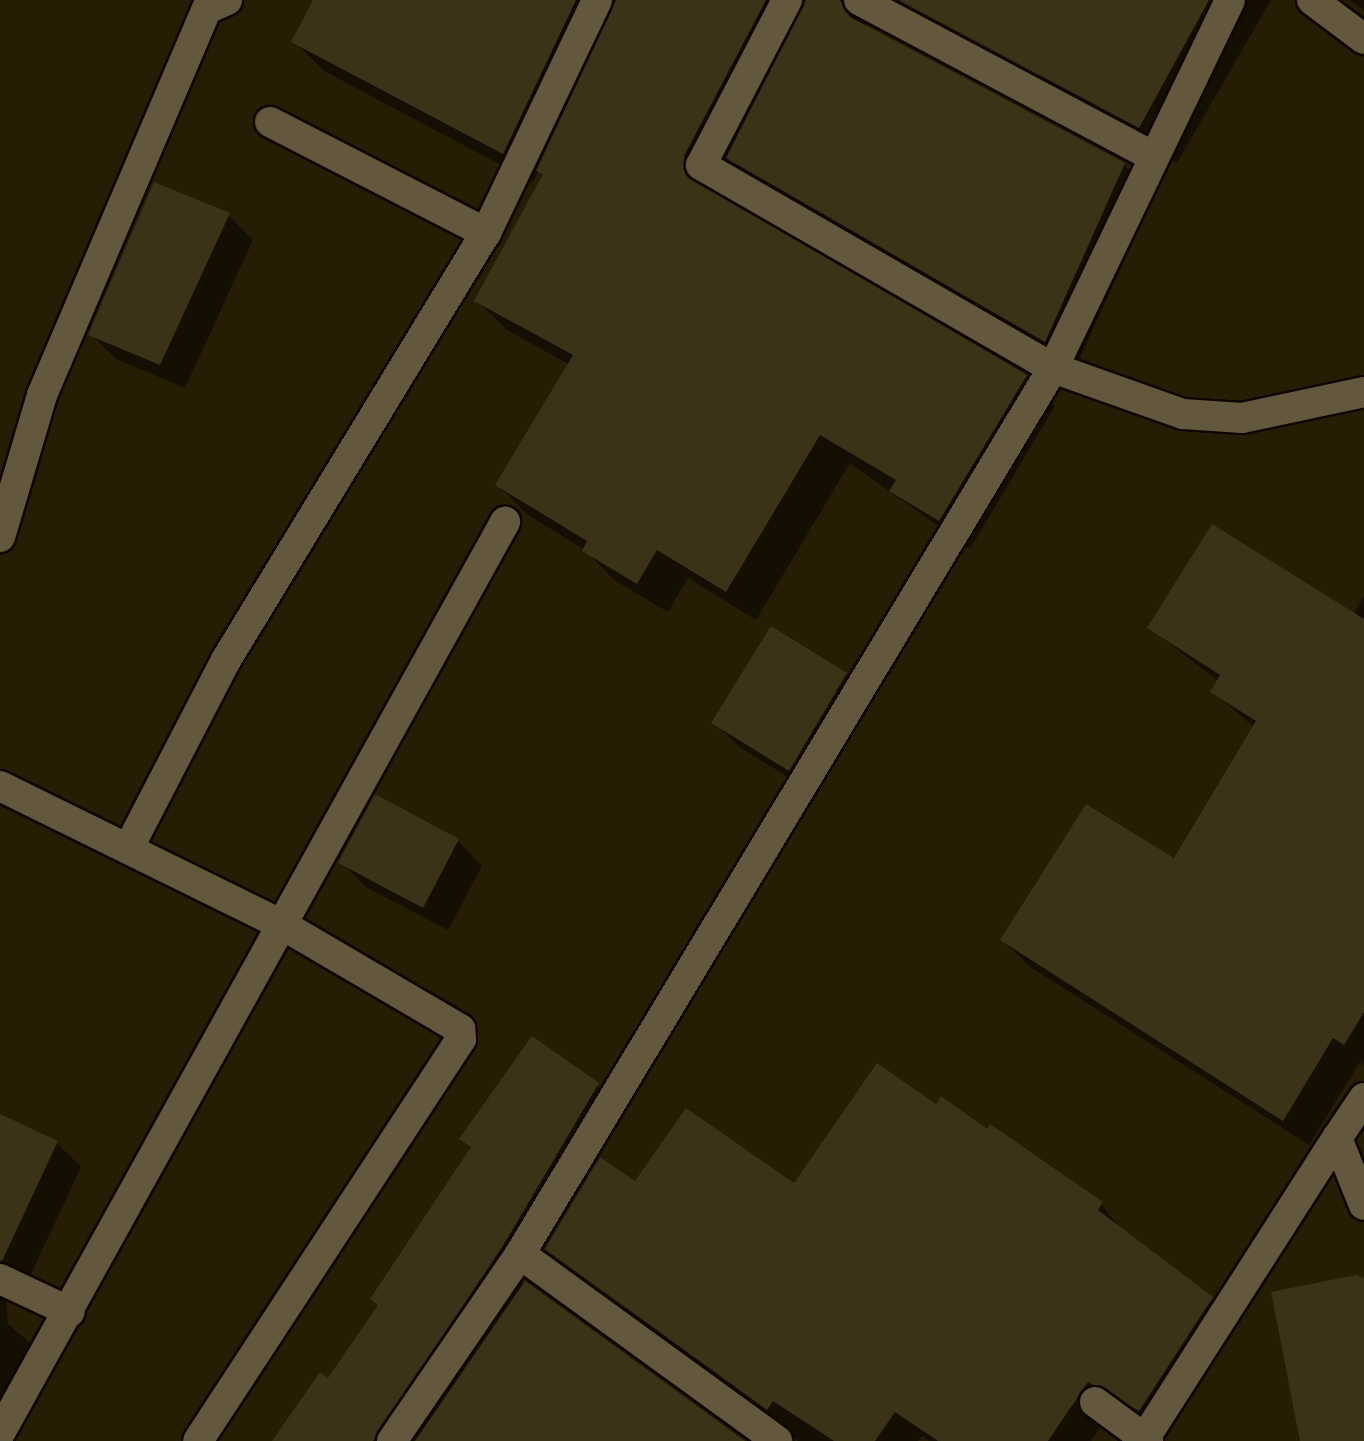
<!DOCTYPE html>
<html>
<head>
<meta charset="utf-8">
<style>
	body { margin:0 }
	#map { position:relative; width:1364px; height:1441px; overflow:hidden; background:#271d04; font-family:"Archivo Narrow",sans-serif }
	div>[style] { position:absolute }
	.shadow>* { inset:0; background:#0007 }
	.building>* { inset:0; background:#3b3218 }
	.roads { filter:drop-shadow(2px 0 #0f0700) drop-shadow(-2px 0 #0f0700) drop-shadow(0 2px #0f0700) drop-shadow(0 -2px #0f0700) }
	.street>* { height:30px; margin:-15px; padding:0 15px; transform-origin:15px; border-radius:15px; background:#63583d }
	span { translate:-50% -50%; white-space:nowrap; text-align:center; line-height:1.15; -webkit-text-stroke:10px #0c0802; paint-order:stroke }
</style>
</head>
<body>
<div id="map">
	<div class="shadow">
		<div style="clip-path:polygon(315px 0,843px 0,872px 31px,1124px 165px,1154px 195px,1075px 369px,759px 187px,729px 157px,713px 187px,716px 198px,1026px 377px,1055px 406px,970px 549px,850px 463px,756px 620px,688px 578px,668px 612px,614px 580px,585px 550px,528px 515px,498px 485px,570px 365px,507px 330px,477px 301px,545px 176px,539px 170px,533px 182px,324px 71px,294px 41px)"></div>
		<div style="clip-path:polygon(972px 0,1271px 0,1177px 163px,1067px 105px)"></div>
		<div style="clip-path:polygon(1349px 0,1364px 0,1364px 10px)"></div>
		<div style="clip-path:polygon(155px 185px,229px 216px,253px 240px,185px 388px,116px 359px,91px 334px)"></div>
		<div style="clip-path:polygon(1364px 596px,1364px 1065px,1360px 1062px,1309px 1145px,1029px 966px,1003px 940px,1175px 861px,1255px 728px,1213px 692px,1219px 682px,1150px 628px,1353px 615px)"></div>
		<div style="clip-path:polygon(772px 630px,846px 675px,870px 700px,814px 793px,739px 747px,714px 722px)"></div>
		<div style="clip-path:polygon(458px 841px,482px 866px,448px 930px,366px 887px,341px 862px)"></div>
		<div style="clip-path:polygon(597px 1085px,623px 1111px,522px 1282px,741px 1441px,276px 1441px,329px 1382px,381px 1306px,473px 1149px,462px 1139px)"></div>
		<div style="clip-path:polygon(936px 1107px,1101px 1204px,1125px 1234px,1237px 1325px,1166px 1435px,1114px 1406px,1091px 1441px,929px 1441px,922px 1436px,918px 1441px,798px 1441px,548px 1249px,635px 1184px,794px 1187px)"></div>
		<div style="clip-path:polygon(0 1139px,57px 1143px,81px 1167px,26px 1285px,6px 1297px,8px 1324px,45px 1355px,0 1420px)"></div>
	</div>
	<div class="building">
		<div style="clip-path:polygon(313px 0,576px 0,503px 154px,291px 42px)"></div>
		<div style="clip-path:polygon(616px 0,766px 0,684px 156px,686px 175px,1027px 375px,939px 521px,889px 491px,896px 480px,820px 435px,726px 592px,657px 550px,637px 584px,582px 551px,587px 541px,495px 485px,573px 355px,474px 301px,543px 174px,536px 171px)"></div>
		<div style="clip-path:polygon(806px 0,840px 0,850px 17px,1125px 163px,1045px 342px,726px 158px)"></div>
		<div style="clip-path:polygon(899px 0,1209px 0,1139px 128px)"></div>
		<div style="clip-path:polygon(154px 182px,230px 213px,160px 365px,88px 335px)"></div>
		<div style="clip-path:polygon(1212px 524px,1364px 619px,1364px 1012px,1344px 1045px,1333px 1038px,1283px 1121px,1000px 940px,1086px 804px,1174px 858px,1256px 721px,1210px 692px,1220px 675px,1147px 628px)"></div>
		<div style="clip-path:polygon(771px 626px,847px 673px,789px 771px,711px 723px)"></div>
		<div style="clip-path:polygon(375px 794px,459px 839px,423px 908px,338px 863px)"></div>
		<div style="clip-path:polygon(532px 1036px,599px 1083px,504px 1244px,373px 1441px,272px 1441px,320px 1372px,328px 1378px,378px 1305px,370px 1299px,471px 1147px,459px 1139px)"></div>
		<div style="clip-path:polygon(877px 1063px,936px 1104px,941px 1096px,987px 1129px,990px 1124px,1103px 1202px,1098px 1210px,1213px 1297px,1139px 1411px,1088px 1382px,1048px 1441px,938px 1441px,895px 1412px,875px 1441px,834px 1441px,773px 1401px,767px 1410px,545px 1249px,600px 1157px,635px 1181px,686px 1108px,794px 1183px)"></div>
		<div style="clip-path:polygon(0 1114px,58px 1141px,2px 1261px,0 1260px)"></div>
		<div style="clip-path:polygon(1356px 1275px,1364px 1278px,1364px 1441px,1300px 1441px,1271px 1292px)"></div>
		<div style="clip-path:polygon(525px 1281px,745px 1441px,415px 1441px)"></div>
	</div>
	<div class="roads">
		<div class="street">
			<div style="left:787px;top:0;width:186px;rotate:117.5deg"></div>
			<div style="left:701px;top:165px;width:406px;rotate:30deg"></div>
			<div style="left:1053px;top:368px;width:138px;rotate:19.5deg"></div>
			<div style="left:1183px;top:414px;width:59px;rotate:3.9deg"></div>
			<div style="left:1242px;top:418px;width:125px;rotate:-12deg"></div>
			<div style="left:859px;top:0;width:332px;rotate:28deg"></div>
			<div style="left:1312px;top:0;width:65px;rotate:36.9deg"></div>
			<div style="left:270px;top:122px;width:243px;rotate:27.2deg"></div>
			<div style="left:0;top:537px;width:148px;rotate:-73.5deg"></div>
			<div style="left:42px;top:395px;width:420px;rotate:-66.9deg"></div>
			<div style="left:207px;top:9px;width:22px;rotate:-24deg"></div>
			<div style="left:0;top:786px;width:313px;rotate:26.2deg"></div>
			<div style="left:281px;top:924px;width:208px;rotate:30.4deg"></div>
			<div style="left:460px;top:1029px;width:10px;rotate:84deg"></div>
			<div style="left:461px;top:1039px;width:480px;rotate:123.2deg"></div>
			<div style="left:128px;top:849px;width:213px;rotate:-62.6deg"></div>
			<div style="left:226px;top:660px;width:500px;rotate:-58.7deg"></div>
			<div style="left:486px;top:233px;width:258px;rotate:-64.5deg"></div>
			<div style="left:1364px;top:1098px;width:48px;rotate:124deg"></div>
			<div style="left:1337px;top:1138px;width:72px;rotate:68.1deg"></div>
			<div style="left:520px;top:1254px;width:318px;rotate:36deg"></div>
			<div style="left:0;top:1279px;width:77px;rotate:25.2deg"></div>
			<div style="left:1095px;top:1402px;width:66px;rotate:36.3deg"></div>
			<div style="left:0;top:1433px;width:1042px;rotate:-61deg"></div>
			<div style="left:392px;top:1441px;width:227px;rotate:-55.6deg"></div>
			<div style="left:520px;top:1254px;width:1034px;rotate:-58.97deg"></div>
			<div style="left:1053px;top:368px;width:408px;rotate:-64.3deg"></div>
			<div style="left:1143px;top:1441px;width:360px;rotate:-57.4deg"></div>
		</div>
	</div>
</div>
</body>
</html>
